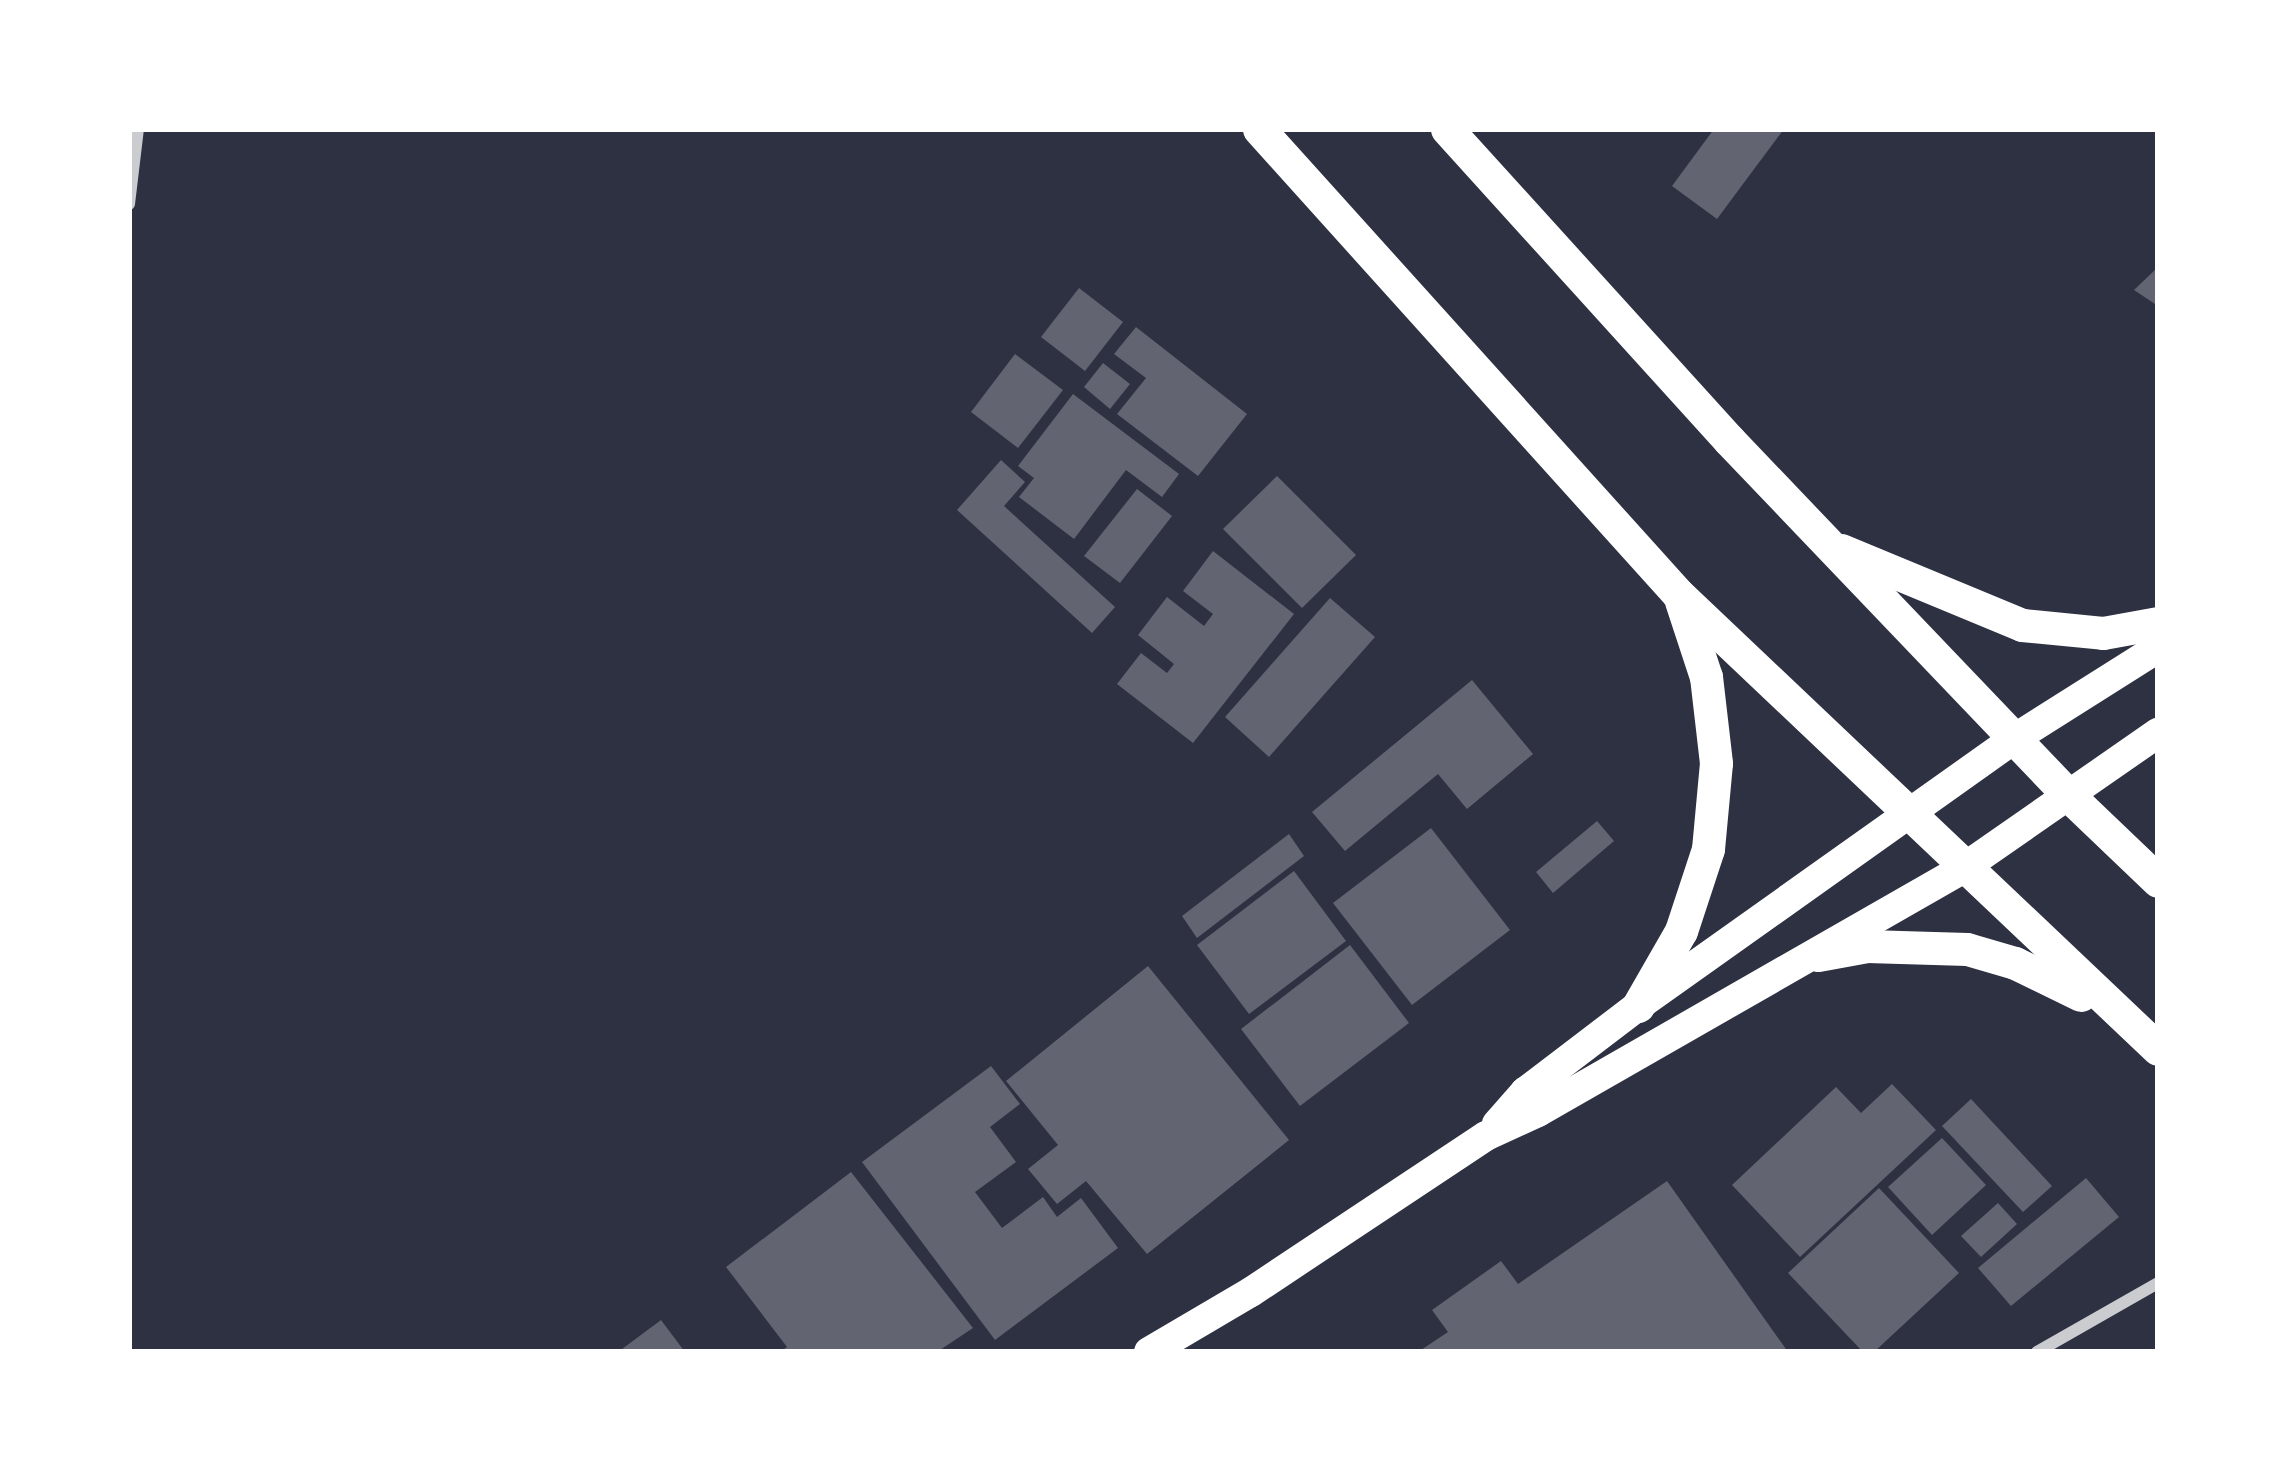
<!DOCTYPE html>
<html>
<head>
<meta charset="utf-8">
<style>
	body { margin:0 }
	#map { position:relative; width:2287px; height:1481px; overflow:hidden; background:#2d3142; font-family:"Space Grotesk",sans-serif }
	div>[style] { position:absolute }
	.building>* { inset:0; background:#626471 }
	.minor>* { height:12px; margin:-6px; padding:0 6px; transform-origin:6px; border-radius:6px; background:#caccd0 }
	.primary>* { height:30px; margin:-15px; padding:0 15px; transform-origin:15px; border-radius:15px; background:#fff }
	.trunk>* { height:33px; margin:-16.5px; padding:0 16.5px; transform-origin:16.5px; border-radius:16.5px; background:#fff }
	span { translate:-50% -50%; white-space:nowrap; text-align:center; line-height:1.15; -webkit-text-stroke:10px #fff; paint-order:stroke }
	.frame { position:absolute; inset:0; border:132px solid #fff; pointer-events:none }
</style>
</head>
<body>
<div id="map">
	<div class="building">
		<div style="clip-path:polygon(1714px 129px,1784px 129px,1717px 219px,1672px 186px)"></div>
		<div style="clip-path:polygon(2158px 267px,2158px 306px,2134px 290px)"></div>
		<div style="clip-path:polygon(1079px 288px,1123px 322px,1085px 371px,1041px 337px)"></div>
		<div style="clip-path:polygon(1136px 327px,1247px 414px,1198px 476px,1117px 414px,1146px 378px,1114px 354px)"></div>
		<div style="clip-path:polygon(1015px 354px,1063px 390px,1018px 448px,971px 412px)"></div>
		<div style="clip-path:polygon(1103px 363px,1130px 384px,1110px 409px,1084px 387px)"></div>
		<div style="clip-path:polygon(1073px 394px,1179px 474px,1162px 497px,1126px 470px,1074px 539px,1019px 497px,1034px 478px,1018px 466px)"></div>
		<div style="clip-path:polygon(1001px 460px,1025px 482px,1004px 506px,1115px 607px,1092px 633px,957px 510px)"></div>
		<div style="clip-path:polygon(1277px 476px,1356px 555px,1302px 608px,1223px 529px)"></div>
		<div style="clip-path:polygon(1137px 489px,1172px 516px,1120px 583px,1084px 556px)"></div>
		<div style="clip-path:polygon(1213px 551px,1294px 614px,1193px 743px,1117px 684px,1141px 653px,1167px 673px,1174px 664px,1138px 635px,1167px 597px,1204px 626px,1213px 614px,1183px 591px)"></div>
		<div style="clip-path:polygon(1330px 598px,1375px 637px,1269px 757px,1225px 717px)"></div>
		<div style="clip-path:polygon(1472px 680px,1533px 754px,1467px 809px,1438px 774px,1345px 851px,1312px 812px)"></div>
		<div style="clip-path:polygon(1597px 821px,1614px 841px,1553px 893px,1536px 872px)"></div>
		<div style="clip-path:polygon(1431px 828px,1510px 930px,1412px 1005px,1333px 903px)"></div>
		<div style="clip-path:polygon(1289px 834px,1304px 856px,1197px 938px,1182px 916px)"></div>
		<div style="clip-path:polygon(1294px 871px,1346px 941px,1249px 1014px,1197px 945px)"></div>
		<div style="clip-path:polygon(1350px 945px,1409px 1023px,1300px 1106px,1241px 1029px)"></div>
		<div style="clip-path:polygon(1148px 966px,1289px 1140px,1147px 1254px,1086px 1181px,1057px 1204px,1028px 1169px,1058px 1145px,1006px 1081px)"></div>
		<div style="clip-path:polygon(991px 1066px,1020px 1104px,990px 1127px,1016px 1162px,975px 1192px,1002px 1228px,1043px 1197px,1057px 1217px,1081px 1198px,1118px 1248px,995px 1340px,862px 1162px)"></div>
		<div style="clip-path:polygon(1892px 1084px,1936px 1130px,1800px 1257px,1732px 1185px,1836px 1087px,1861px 1113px)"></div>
		<div style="clip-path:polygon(1971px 1099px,2052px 1186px,2023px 1212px,1942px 1126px)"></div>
		<div style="clip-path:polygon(1942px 1138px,1986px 1185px,1932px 1235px,1888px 1187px)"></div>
		<div style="clip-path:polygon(851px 1172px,973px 1328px,937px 1352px,780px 1352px,787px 1347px,726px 1267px)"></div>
		<div style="clip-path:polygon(2086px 1178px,2119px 1217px,2011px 1306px,1978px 1268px)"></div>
		<div style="clip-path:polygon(1667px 1181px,1788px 1352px,1418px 1352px,1448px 1332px,1432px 1310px,1501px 1261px,1518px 1284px)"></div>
		<div style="clip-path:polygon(1879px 1188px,1959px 1273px,1874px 1352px,1863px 1352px,1788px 1273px)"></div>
		<div style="clip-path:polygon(1998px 1203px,2017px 1224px,1981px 1257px,1961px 1236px)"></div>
		<div style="clip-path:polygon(661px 1320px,685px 1352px,618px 1352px)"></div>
	</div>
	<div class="minor">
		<div style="left:129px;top:204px;width:76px;rotate:-83.2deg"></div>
		<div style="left:2037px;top:1352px;width:139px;rotate:-29.7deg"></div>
	</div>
	<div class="primary">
		<div style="left:1497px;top:1124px;width:43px;rotate:-48.8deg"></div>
		<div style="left:1525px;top:1092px;width:142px;rotate:-37.3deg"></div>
		<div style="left:1638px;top:1006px;width:461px;rotate:-35.4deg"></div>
		<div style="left:2014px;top:739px;width:170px;rotate:-32.3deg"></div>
		<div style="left:1149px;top:1352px;width:118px;rotate:-30.5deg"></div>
		<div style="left:1251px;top:1292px;width:282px;rotate:-33.6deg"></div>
		<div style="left:1486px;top:1136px;width:57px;rotate:-24.8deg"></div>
		<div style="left:1538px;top:1112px;width:489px;rotate:-29.8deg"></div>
		<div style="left:1962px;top:869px;width:239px;rotate:-34.8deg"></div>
	</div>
	<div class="trunk">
		<div style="left:1259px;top:129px;width:626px;rotate:47.98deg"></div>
		<div style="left:1678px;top:594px;width:661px;rotate:43.47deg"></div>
		<div style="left:1447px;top:129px;width:420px;rotate:47.8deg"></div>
		<div style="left:1729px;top:440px;width:488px;rotate:46.3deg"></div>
		<div style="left:2066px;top:793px;width:127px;rotate:43.7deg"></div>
		<div style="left:1841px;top:550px;width:196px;rotate:22.5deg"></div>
		<div style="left:2022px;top:625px;width:81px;rotate:5.6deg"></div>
		<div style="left:2103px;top:633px;width:56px;rotate:-10.3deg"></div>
		<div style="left:1818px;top:955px;width:50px;rotate:-10.4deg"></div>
		<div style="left:1867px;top:946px;width:100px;rotate:1.7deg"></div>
		<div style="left:1967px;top:949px;width:50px;rotate:16.3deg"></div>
		<div style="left:2015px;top:963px;width:73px;rotate:25.9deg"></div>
		<div style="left:1638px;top:1006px;width:86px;rotate:-60.2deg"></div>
		<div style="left:1681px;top:931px;width:86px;rotate:-71.8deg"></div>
		<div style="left:1708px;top:849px;width:86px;rotate:-84.7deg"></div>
		<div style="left:1716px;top:763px;width:87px;rotate:-96.6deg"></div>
		<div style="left:1706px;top:677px;width:80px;rotate:-108.2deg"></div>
	</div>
	<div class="frame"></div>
</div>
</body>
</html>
